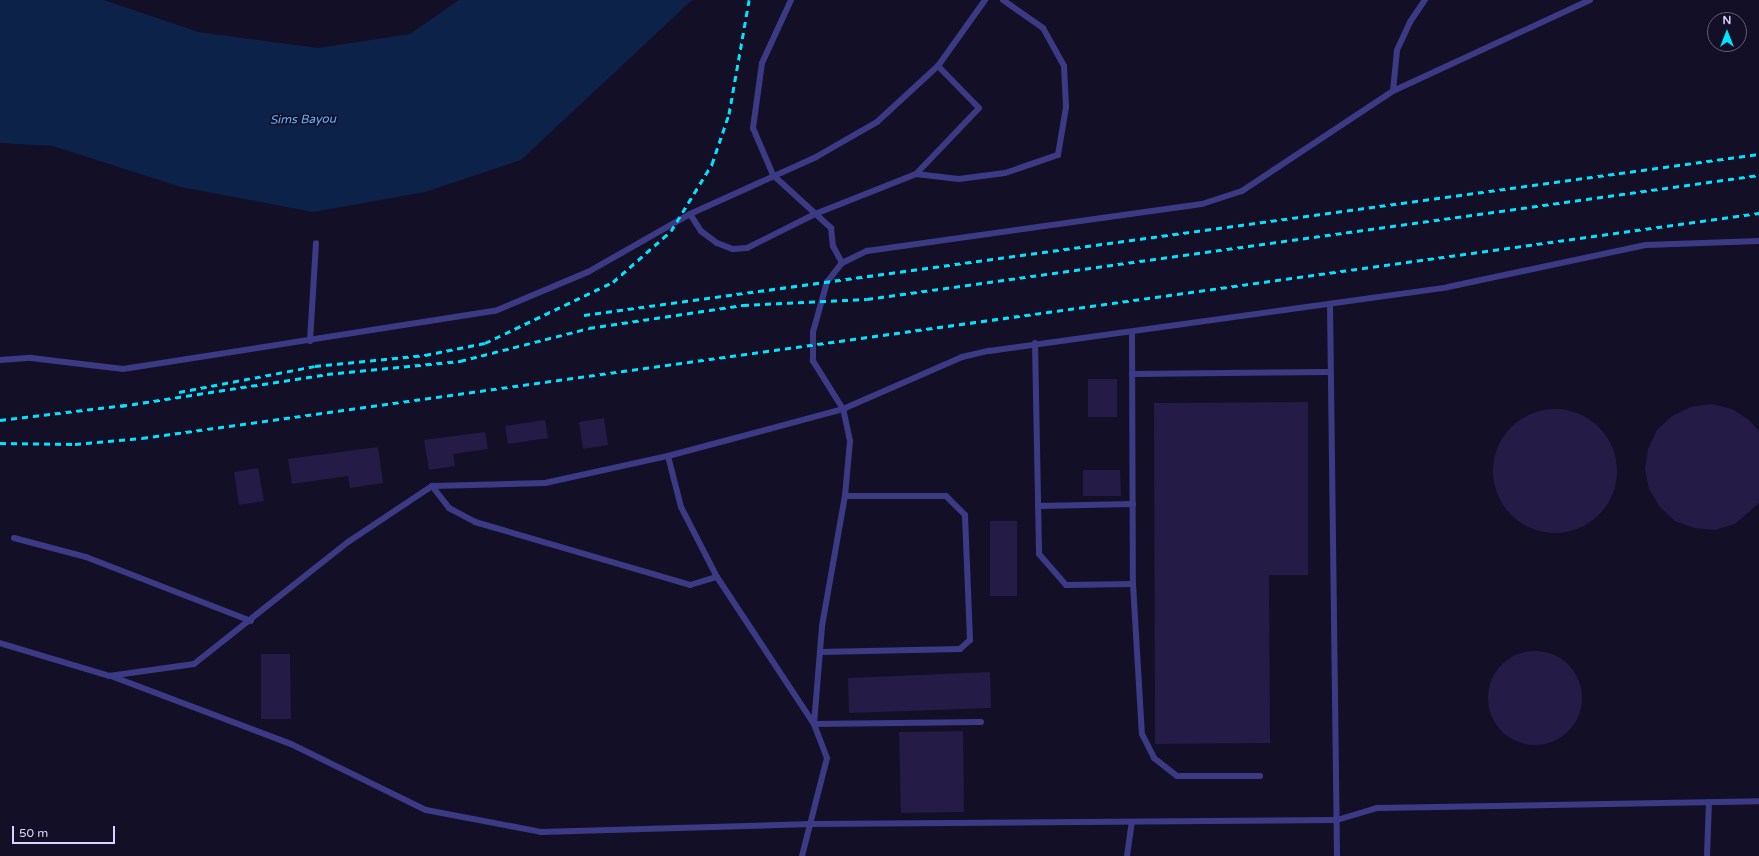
<!DOCTYPE html>
<html>
<head>
<meta charset="utf-8">
<style>
	body { margin:0 }
	#map { position:relative; width:1759px; height:856px; overflow:hidden; background:#130f26; font-family:"Varela Round",sans-serif }
	div>[style] { position:absolute }
	.water>* { inset:0; background:#0c2248 }
	.building>* { inset:0; background:#241b47 }
	.round { border-radius:50% }
	.service>* { height:6px; margin:-3px; padding:0 3px; transform-origin:3px; border-radius:3px; background:#3d3a85 }
	.rail>* { height:3px; margin-top:-1.5px; transform-origin:0; background:repeating-linear-gradient(90deg,#00e5ff 0 6px,transparent 0 11px) }
	span { translate:-50% -50%; white-space:nowrap; text-align:center; line-height:1.15; -webkit-text-stroke:3.5px #130f26; paint-order:stroke }
	.water-label { font-size:12px; color:#62b6ff; font-style:italic }
	.north { position:absolute; left:1707px; top:12px; width:40px; height:40px; box-sizing:border-box; background:#130f26; border:1px solid #625e7d; border-radius:50%; rotate:0deg; font-size:11px; font-weight:700; line-height:16px; text-align:center; color:#d9d4ff }
	.north::after { content:''; display:block; margin:auto; width:14px; height:18px; background:#00e5ff; clip-path:polygon(50% 0,100% 100%,50% 72%,0 100%) }
	.scale { position:absolute; left:12px; top:826px; width:103px; height:18px; box-sizing:border-box; border:2px solid #d9d4ff; border-top:0; padding-left:5px; font-size:12px; line-height:14px; white-space:nowrap; color:#d9d4ff; -webkit-text-stroke:3px #130f26; paint-order:stroke }
</style>
</head>
<body>
<div id="map">
	<div class="water">
		<div style="clip-path:polygon(0 0,104px 0,198px 32px,318px 48px,410px 34px,459px 0,692px 0,521px 160px,425px 192px,313px 212px,181px 187px,53px 146px,0 143px)"></div>
	</div>
	<div class="building">
		<div style="clip-path:polygon(1088px 379px,1117px 379px,1117px 417px,1088px 417px)"></div>
		<div style="clip-path:polygon(1308px 402px,1308px 575px,1269px 575px,1270px 743px,1155px 744px,1154px 403px)"></div>
		<div style="clip-path:polygon(1711px 404px,1732px 409px,1749px 420px,1759px 431px,1759px 503px,1735px 524px,1715px 530px,1694px 528px,1675px 521px,1660px 507px,1649px 489px,1645px 469px,1648px 449px,1657px 430px,1672px 416px,1691px 407px)"></div>
		<div class="round" style="left:1493px;top:409px;width:124px;height:124px"></div>
		<div style="clip-path:polygon(604px 418px,608px 445px,583px 449px,579px 422px)"></div>
		<div style="clip-path:polygon(545px 420px,548px 438px,508px 444px,505px 426px)"></div>
		<div style="clip-path:polygon(485px 432px,488px 449px,453px 454px,455px 466px,429px 470px,424px 440px)"></div>
		<div style="clip-path:polygon(378px 447px,383px 483px,350px 488px,348px 476px,292px 484px,288px 459px)"></div>
		<div style="clip-path:polygon(258px 468px,264px 501px,239px 505px,234px 472px)"></div>
		<div style="clip-path:polygon(1083px 470px,1120px 470px,1121px 496px,1083px 496px)"></div>
		<div style="clip-path:polygon(990px 521px,1017px 521px,1017px 596px,990px 596px)"></div>
		<div class="round" style="left:1488px;top:651px;width:94px;height:94px"></div>
		<div style="clip-path:polygon(261px 654px,290px 654px,291px 719px,261px 719px)"></div>
		<div style="clip-path:polygon(990px 672px,991px 708px,849px 713px,848px 678px)"></div>
		<div style="clip-path:polygon(963px 731px,964px 812px,901px 813px,899px 732px)"></div>
	</div>
	<div class="service">
		<div style="left:791px;top:0;width:69px;rotate:114.7deg"></div>
		<div style="left:762px;top:63px;width:66px;rotate:97.9deg"></div>
		<div style="left:753px;top:128px;width:51px;rotate:66.9deg"></div>
		<div style="left:773px;top:175px;width:79px;rotate:42.4deg"></div>
		<div style="left:831px;top:228px;width:18px;rotate:84deg"></div>
		<div style="left:833px;top:246px;width:19px;rotate:62deg"></div>
		<div style="left:1393px;top:91px;width:41px;rotate:-84.4deg"></div>
		<div style="left:1397px;top:50px;width:31px;rotate:-65deg"></div>
		<div style="left:1410px;top:22px;width:27px;rotate:-56deg"></div>
		<div style="left:916px;top:174px;width:43px;rotate:6.6deg"></div>
		<div style="left:959px;top:179px;width:46px;rotate:-7.4deg"></div>
		<div style="left:1005px;top:173px;width:56px;rotate:-18.8deg"></div>
		<div style="left:1058px;top:155px;width:49px;rotate:-80.5deg"></div>
		<div style="left:1066px;top:107px;width:41px;rotate:-92.8deg"></div>
		<div style="left:1064px;top:66px;width:43px;rotate:-118.9deg"></div>
		<div style="left:1043px;top:28px;width:49px;rotate:-145deg"></div>
		<div style="left:690px;top:214px;width:20px;rotate:57deg"></div>
		<div style="left:701px;top:231px;width:20px;rotate:37deg"></div>
		<div style="left:717px;top:243px;width:17px;rotate:21deg"></div>
		<div style="left:733px;top:249px;width:14px;rotate:-4deg"></div>
		<div style="left:747px;top:248px;width:76px;rotate:-26.6deg"></div>
		<div style="left:815px;top:214px;width:109px;rotate:-21.6deg"></div>
		<div style="left:916px;top:174px;width:91px;rotate:-46.3deg"></div>
		<div style="left:979px;top:108px;width:59px;rotate:-134.3deg"></div>
		<div style="left:1330px;top:304px;width:552px;rotate:89.27deg"></div>
		<div style="left:1132px;top:333px;width:251px;rotate:89.8deg"></div>
		<div style="left:1133px;top:584px;width:150px;rotate:86.6deg"></div>
		<div style="left:1142px;top:734px;width:27px;rotate:63deg"></div>
		<div style="left:1154px;top:758px;width:29px;rotate:38deg"></div>
		<div style="left:1177px;top:776px;width:83px"></div>
		<div style="left:310px;top:341px;width:98px;rotate:-86.5deg"></div>
		<div style="left:1035px;top:343px;width:211px;rotate:88.9deg"></div>
		<div style="left:1039px;top:554px;width:41px;rotate:48.9deg"></div>
		<div style="left:1066px;top:585px;width:67px;rotate:-0.9deg"></div>
		<div style="left:0;top:360px;width:31px;rotate:-4deg"></div>
		<div style="left:31px;top:358px;width:93px;rotate:6.8deg"></div>
		<div style="left:123px;top:369px;width:376px;rotate:-8.9deg"></div>
		<div style="left:495px;top:311px;width:101px;rotate:-22.8deg"></div>
		<div style="left:588px;top:272px;width:117px;rotate:-29.6deg"></div>
		<div style="left:690px;top:214px;width:138px;rotate:-24.3deg"></div>
		<div style="left:816px;top:157px;width:70px;rotate:-29.8deg"></div>
		<div style="left:877px;top:122px;width:83px;rotate:-42.6deg"></div>
		<div style="left:938px;top:66px;width:81px;rotate:-54.5deg"></div>
		<div style="left:1132px;top:374px;width:198px;rotate:-0.6deg"></div>
		<div style="left:668px;top:456px;width:53px;rotate:75.7deg"></div>
		<div style="left:681px;top:507px;width:79px;rotate:62.8deg"></div>
		<div style="left:717px;top:577px;width:176px;rotate:56.6deg"></div>
		<div style="left:814px;top:724px;width:167px;rotate:-0.7deg"></div>
		<div style="left:432px;top:486px;width:28px;rotate:52deg"></div>
		<div style="left:449px;top:508px;width:30px;rotate:28deg"></div>
		<div style="left:475px;top:522px;width:224px;rotate:16.3deg"></div>
		<div style="left:690px;top:585px;width:28px;rotate:-17deg"></div>
		<div style="left:1038px;top:506px;width:95px;rotate:-1.2deg"></div>
		<div style="left:14px;top:538px;width:74px;rotate:14.8deg"></div>
		<div style="left:86px;top:557px;width:177px;rotate:21.2deg"></div>
		<div style="left:0;top:643px;width:114px;rotate:16.8deg"></div>
		<div style="left:109px;top:676px;width:86px;rotate:-8deg"></div>
		<div style="left:194px;top:664px;width:196px;rotate:-38.4deg"></div>
		<div style="left:348px;top:542px;width:101px;rotate:-33.7deg"></div>
		<div style="left:432px;top:486px;width:113px;rotate:-1.5deg"></div>
		<div style="left:545px;top:483px;width:126px;rotate:-12.4deg"></div>
		<div style="left:668px;top:456px;width:181px;rotate:-15deg"></div>
		<div style="left:843px;top:409px;width:130px;rotate:-23.6deg"></div>
		<div style="left:962px;top:357px;width:28px;rotate:-13deg"></div>
		<div style="left:989px;top:351px;width:463px;rotate:-7.9deg"></div>
		<div style="left:1448px;top:287px;width:202px;rotate:-12deg"></div>
		<div style="left:1646px;top:245px;width:113px;rotate:-2deg"></div>
		<div style="left:820px;top:652px;width:140px;rotate:-1.2deg"></div>
		<div style="left:960px;top:649px;width:13px;rotate:-42deg"></div>
		<div style="left:970px;top:640px;width:125px;rotate:-92.3deg"></div>
		<div style="left:965px;top:515px;width:27px;rotate:-135deg"></div>
		<div style="left:946px;top:496px;width:101px;rotate:180deg"></div>
		<div style="left:111px;top:676px;width:192px;rotate:20.7deg"></div>
		<div style="left:291px;top:744px;width:150px;rotate:26.1deg"></div>
		<div style="left:426px;top:810px;width:117px;rotate:10.8deg"></div>
		<div style="left:541px;top:832px;width:271px;rotate:-1.7deg"></div>
		<div style="left:812px;top:824px;width:525px;rotate:-0.44deg"></div>
		<div style="left:1337px;top:820px;width:42px;rotate:-16.7deg"></div>
		<div style="left:1377px;top:808px;width:382px;rotate:-1deg"></div>
		<div style="left:802px;top:856px;width:101px;rotate:-75.7deg"></div>
		<div style="left:827px;top:758px;width:36px;rotate:-111deg"></div>
		<div style="left:814px;top:724px;width:98px;rotate:-85.3deg"></div>
		<div style="left:822px;top:626px;width:132px;rotate:-80deg"></div>
		<div style="left:845px;top:496px;width:55px;rotate:-84.8deg"></div>
		<div style="left:850px;top:441px;width:33px;rotate:-102deg"></div>
		<div style="left:843px;top:409px;width:57px;rotate:-122deg"></div>
		<div style="left:813px;top:361px;width:29px;rotate:-90deg"></div>
		<div style="left:813px;top:332px;width:52px;rotate:-74.4deg"></div>
		<div style="left:827px;top:282px;width:24px;rotate:-52deg"></div>
		<div style="left:842px;top:263px;width:28px;rotate:-26deg"></div>
		<div style="left:867px;top:251px;width:338px;rotate:-8deg"></div>
		<div style="left:1202px;top:204px;width:42px;rotate:-18deg"></div>
		<div style="left:1242px;top:191px;width:181px;rotate:-33.5deg"></div>
		<div style="left:1393px;top:91px;width:217px;rotate:-24.8deg"></div>
		<div style="left:1127px;top:856px;width:34px;rotate:-82deg"></div>
		<div style="left:1707px;top:856px;width:54px;rotate:-87.9deg"></div>
	</div>
	<div class="rail">
		<div style="left:584px;top:315px;width:1186px;rotate:-7.8deg"></div>
		<div style="left:179px;top:392px;width:138px;rotate:-10.8deg"></div>
		<div style="left:315px;top:366px;width:111px;rotate:-5.7deg"></div>
		<div style="left:425px;top:355px;width:61px;rotate:-11.3deg"></div>
		<div style="left:485px;top:343px;width:142px;rotate:-25.5deg"></div>
		<div style="left:613px;top:282px;width:77px;rotate:-41.3deg"></div>
		<div style="left:671px;top:231px;width:79px;rotate:-58.5deg"></div>
		<div style="left:712px;top:164px;width:53px;rotate:-71.2deg"></div>
		<div style="left:729px;top:114px;width:116px;rotate:-80deg"></div>
		<div style="left:121px;top:406px;width:208px;rotate:-8.8deg"></div>
		<div style="left:327px;top:374px;width:134px;rotate:-5.6deg"></div>
		<div style="left:460px;top:361px;width:133px;rotate:-14.3deg"></div>
		<div style="left:589px;top:328px;width:156px;rotate:-8.5deg"></div>
		<div style="left:743px;top:305px;width:124px;rotate:-2.8deg"></div>
		<div style="left:867px;top:299px;width:901px;rotate:-7.91deg"></div>
		<div style="left:0;top:420px;width:126px;rotate:-6.8deg"></div>
		<div style="left:0;top:443px;width:75px;rotate:0.8deg"></div>
		<div style="left:75px;top:444px;width:67px;rotate:-5.1deg"></div>
		<div style="left:142px;top:438px;width:1633px;rotate:-7.92deg"></div>
	</div>
	<div class="water-label">
		<span style="left:303px;top:120px;rotate:-1deg">Sims Bayou</span>
	</div>
	<div class="north">N</div>
	<div class="scale">50 m</div>
</div>
</body>
</html>
